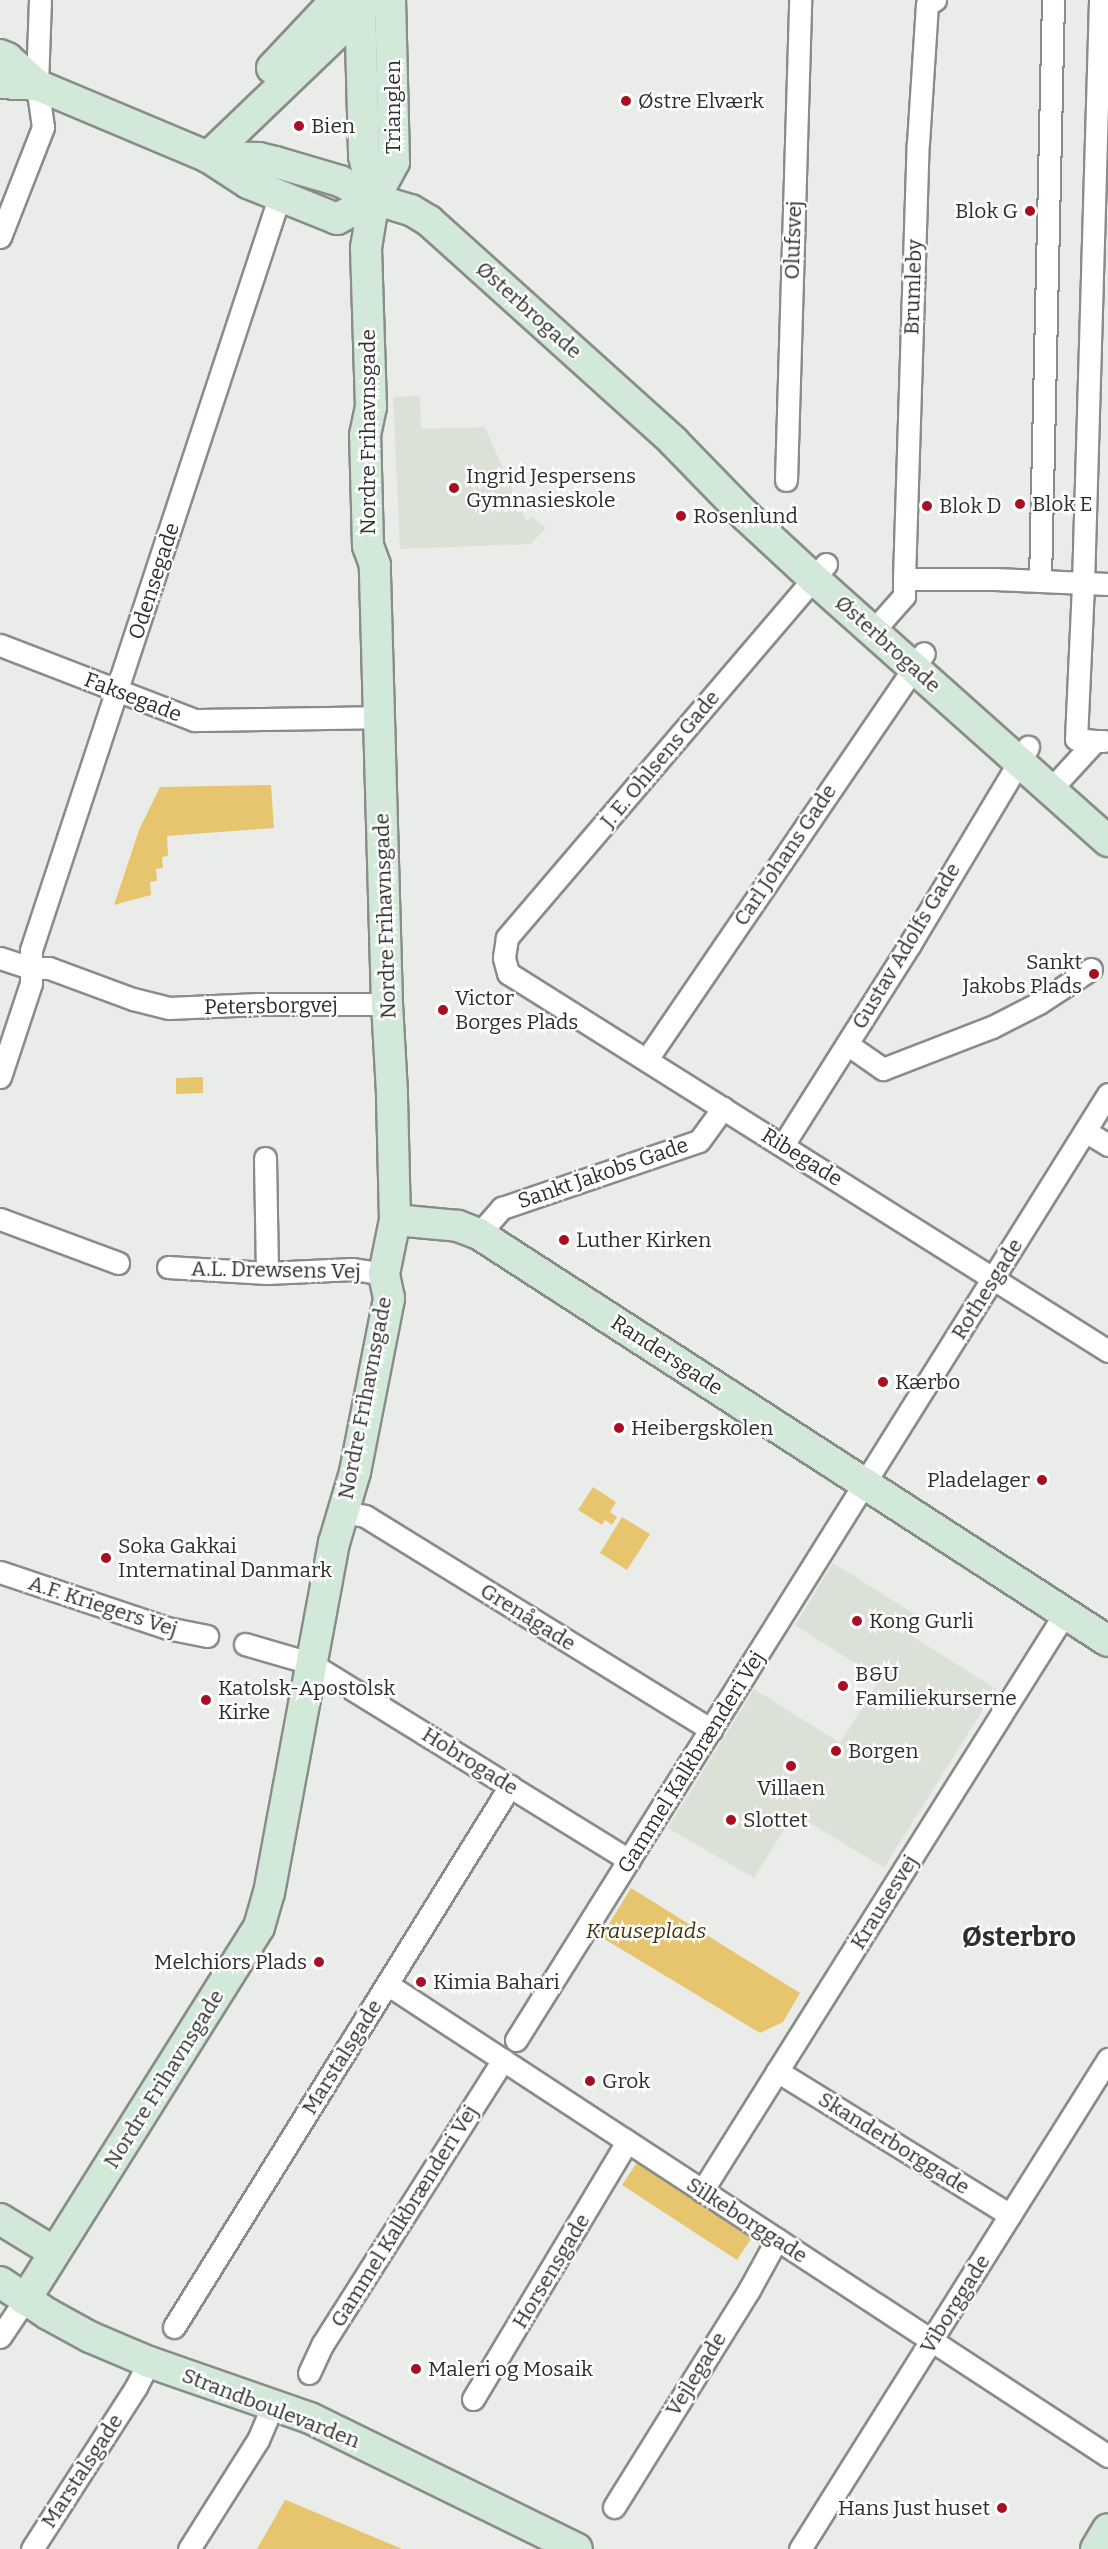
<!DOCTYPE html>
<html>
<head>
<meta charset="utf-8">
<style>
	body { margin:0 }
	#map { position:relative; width:1108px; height:2549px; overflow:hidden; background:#eaece9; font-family:Bitter,serif }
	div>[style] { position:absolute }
	.built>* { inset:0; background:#dce1d8 }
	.green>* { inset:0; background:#e7c56f }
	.roads { filter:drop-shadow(2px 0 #8a8c89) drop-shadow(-2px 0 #8a8c89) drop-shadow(0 2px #8a8c89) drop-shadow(0 -2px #8a8c89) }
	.street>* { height:21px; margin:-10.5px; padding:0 10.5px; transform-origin:10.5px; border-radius:10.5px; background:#fff }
	.secondary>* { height:30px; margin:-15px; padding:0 15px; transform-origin:15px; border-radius:15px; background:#d2e8d8 }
	.dots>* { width:16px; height:16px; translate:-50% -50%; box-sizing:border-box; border:3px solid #fff; border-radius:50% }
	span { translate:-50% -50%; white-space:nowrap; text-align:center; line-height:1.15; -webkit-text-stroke:4.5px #fff; paint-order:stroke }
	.poi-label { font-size:21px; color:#2d2e2d }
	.left { translate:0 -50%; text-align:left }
	.right { translate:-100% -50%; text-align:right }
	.street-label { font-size:21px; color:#2d2e2d }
	.park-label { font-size:21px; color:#43340c; font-style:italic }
	.district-label { font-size:27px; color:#2d2e2d; font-weight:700 }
</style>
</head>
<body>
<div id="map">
	<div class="built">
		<div style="clip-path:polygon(420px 396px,421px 429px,485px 427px,526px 521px,532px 517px,546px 528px,531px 544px,400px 549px,393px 397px)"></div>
		<div style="clip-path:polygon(833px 1563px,919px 1617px,909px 1634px,996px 1689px,884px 1868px,794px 1813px,754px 1878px,668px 1828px,754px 1689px,840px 1743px,880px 1679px,795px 1625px)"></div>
	</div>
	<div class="green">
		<div style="clip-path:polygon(271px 785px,274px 828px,167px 836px,168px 856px,162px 857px,163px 868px,156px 869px,157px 881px,150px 882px,151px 895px,114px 905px,139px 830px,160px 787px)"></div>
		<div style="clip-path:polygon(203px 1077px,203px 1093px,176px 1094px,176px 1078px)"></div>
		<div style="clip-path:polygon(593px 1487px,616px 1502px,610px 1512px,617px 1517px,612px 1525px,605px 1520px,602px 1525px,578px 1510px)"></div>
		<div style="clip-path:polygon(622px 1517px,650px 1534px,627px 1570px,600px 1553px)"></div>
		<div style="clip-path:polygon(631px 1888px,800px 1993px,783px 2022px,760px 2033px,601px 1937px)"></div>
		<div style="clip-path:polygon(638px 2161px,753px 2236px,737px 2260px,622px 2185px)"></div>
		<div style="clip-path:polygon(285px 2500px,286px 2500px,402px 2549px,257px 2549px)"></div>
	</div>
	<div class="roads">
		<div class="street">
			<div style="left:0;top:237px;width:118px;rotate:-68.6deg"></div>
			<div style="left:43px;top:127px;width:42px;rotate:-98.1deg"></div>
			<div style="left:37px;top:85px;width:85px;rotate:-88deg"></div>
			<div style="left:786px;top:480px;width:480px;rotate:-88.3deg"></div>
			<div style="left:826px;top:564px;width:492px;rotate:130.5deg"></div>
			<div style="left:507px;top:938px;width:20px;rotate:99deg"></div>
			<div style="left:504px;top:958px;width:16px;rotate:75deg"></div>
			<div style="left:508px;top:973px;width:709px;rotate:32.21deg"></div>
			<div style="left:904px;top:579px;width:436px;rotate:-88.2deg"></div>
			<div style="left:918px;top:143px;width:139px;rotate:-86.3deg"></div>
			<div style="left:927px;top:4px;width:9px;rotate:-27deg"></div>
			<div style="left:1040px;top:581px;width:581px;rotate:-88.72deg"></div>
			<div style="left:873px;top:631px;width:47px;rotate:-48.5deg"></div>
			<div style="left:904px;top:596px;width:17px;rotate:-90deg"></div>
			<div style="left:904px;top:579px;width:91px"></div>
			<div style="left:995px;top:579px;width:113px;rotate:2.5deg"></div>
			<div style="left:0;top:645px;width:208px;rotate:21.1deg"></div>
			<div style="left:194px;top:720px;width:186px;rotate:-0.9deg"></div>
			<div style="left:1095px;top:741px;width:19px;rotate:-174deg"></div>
			<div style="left:1076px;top:739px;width:155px;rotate:-87.4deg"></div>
			<div style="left:1083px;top:584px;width:584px;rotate:-88.33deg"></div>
			<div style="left:1051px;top:789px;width:65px;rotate:-47.5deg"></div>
			<div style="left:1095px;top:741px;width:9px"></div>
			<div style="left:0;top:958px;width:33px;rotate:18deg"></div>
			<div style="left:31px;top:968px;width:18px"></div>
			<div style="left:49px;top:968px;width:90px;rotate:20.3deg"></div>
			<div style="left:133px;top:999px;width:37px;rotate:14deg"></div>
			<div style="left:169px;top:1008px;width:90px;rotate:-2.5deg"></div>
			<div style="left:259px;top:1004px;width:128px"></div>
			<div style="left:847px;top:1044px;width:44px;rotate:34.8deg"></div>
			<div style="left:883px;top:1069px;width:117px;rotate:-21.1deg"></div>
			<div style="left:992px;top:1027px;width:53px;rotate:-27.1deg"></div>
			<div style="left:1039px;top:1003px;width:62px;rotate:-33.2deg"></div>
			<div style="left:647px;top:1059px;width:491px;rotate:-55.7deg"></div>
			<div style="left:0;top:1077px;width:99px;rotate:-71.7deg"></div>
			<div style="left:31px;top:983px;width:33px;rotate:-90deg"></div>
			<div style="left:31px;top:950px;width:795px;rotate:-71.75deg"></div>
			<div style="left:1085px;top:1131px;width:27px;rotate:31deg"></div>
			<div style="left:783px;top:1145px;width:238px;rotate:-57.7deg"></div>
			<div style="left:910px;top:944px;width:230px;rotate:-59.1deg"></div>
			<div style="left:265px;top:1158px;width:115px;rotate:89deg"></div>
			<div style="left:0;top:1219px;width:126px;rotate:20.4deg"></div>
			<div style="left:479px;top:1234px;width:35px;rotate:-49deg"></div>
			<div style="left:502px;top:1208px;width:208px;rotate:-18.8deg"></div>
			<div style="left:699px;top:1141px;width:41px;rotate:-54deg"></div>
			<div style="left:168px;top:1267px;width:99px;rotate:3.5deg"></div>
			<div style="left:267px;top:1273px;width:86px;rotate:-2.7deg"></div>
			<div style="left:353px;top:1269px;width:31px;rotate:9deg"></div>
			<div style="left:343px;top:1512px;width:22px;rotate:10deg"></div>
			<div style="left:365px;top:1516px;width:407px;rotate:31.7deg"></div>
			<div style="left:0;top:1572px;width:176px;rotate:18.5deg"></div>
			<div style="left:167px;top:1628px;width:41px;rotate:11.3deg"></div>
			<div style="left:245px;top:1644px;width:68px;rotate:16.3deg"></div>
			<div style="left:310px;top:1663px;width:375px;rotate:31.7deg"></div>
			<div style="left:387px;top:1984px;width:862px;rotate:33.21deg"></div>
			<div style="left:516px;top:2040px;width:1116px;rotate:-57.96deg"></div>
			<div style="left:777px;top:2071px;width:274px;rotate:31.7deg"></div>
			<div style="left:702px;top:2191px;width:683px;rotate:-57.87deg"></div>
			<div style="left:174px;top:2327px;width:637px;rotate:-58.16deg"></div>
			<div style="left:0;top:2337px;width:45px;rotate:-56deg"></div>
			<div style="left:309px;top:2373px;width:31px;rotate:-65deg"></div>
			<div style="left:322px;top:2345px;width:338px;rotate:-57.6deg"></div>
			<div style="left:473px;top:2399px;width:300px;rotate:-59.1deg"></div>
			<div style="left:614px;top:2507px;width:256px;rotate:-58.1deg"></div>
			<div style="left:749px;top:2290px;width:58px;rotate:-61.2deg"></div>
			<div style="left:32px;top:2549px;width:193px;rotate:-57.3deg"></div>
			<div style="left:136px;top:2387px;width:28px;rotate:-63deg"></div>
			<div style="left:189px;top:2549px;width:129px;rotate:-57.7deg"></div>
			<div style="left:258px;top:2440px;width:39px;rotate:-67deg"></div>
			<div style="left:800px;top:2549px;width:579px;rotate:-57.85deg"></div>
		</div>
		<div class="secondary">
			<div style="left:360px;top:0;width:156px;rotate:88.5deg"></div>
			<div style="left:364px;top:156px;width:44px;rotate:76.9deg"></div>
			<div style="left:0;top:55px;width:8px;rotate:23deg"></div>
			<div style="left:7px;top:58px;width:40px;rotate:42deg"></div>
			<div style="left:37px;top:85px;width:186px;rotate:22.8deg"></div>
			<div style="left:208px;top:157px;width:48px;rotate:33deg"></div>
			<div style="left:248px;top:183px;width:96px;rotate:22deg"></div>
			<div style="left:337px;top:219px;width:42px;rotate:-28.4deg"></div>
			<div style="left:272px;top:68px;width:93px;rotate:-46.7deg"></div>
			<div style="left:0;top:83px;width:37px;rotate:3deg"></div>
			<div style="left:208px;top:157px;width:51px;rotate:1.1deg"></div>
			<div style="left:259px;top:158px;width:16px;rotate:14deg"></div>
			<div style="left:275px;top:162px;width:68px;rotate:16.3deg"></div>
			<div style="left:340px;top:181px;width:38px;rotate:28deg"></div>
			<div style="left:374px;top:199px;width:39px;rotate:17deg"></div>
			<div style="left:411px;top:210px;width:21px;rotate:31deg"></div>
			<div style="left:429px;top:221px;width:329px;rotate:42deg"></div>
			<div style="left:673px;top:441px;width:105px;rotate:45.8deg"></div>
			<div style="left:746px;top:516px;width:93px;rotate:42.8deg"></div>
			<div style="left:814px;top:579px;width:394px;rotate:41.7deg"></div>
			<div style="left:208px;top:157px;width:227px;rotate:-43.8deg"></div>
			<div style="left:395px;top:1220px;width:63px;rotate:5.4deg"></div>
			<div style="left:458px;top:1226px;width:22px;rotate:21deg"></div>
			<div style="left:479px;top:1234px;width:749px;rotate:32.91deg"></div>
			<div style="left:0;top:2219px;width:63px;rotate:31.4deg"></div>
			<div style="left:0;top:2282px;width:58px;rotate:33.7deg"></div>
			<div style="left:48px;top:2314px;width:48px;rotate:28.7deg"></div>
			<div style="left:90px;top:2337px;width:64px;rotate:23deg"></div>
			<div style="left:149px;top:2362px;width:170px;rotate:19.2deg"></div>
			<div style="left:310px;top:2418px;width:297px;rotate:26.1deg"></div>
			<div style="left:25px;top:2300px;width:440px;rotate:-57.9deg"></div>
			<div style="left:259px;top:1927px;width:35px;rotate:-74deg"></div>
			<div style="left:269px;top:1893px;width:356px;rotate:-79.5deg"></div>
			<div style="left:334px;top:1543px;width:74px;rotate:-73.5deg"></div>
			<div style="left:355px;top:1472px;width:177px;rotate:-78.9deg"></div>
			<div style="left:389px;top:1298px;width:25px;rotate:-102deg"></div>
			<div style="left:384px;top:1274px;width:55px;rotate:-78.5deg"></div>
			<div style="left:395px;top:1220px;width:127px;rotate:-91.4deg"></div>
			<div style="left:392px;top:1093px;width:89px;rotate:-93.2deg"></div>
			<div style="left:387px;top:1004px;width:439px;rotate:-91.6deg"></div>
			<div style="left:375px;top:565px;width:20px;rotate:-110deg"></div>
			<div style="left:368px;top:546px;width:111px;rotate:-91.5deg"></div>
			<div style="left:365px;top:435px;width:29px;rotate:-78deg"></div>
			<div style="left:371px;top:407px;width:159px;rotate:-91.8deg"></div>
			<div style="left:366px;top:248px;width:50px;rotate:-80.7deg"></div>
			<div style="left:374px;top:199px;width:42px;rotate:-61.6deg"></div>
			<div style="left:394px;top:162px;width:162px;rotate:-91.4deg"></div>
			<div style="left:1096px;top:2549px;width:23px;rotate:-59deg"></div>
		</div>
	</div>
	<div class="dots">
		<div style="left:626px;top:101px;background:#a70f22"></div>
		<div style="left:299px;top:126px;background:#a70f22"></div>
		<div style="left:1030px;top:211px;background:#a70f22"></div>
		<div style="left:454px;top:488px;background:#a70f22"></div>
		<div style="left:1020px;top:504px;background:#a70f22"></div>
		<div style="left:927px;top:506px;background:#a70f22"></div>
		<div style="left:681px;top:516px;background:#a70f22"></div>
		<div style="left:1094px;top:974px;background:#a70f22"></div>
		<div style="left:443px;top:1010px;background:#a70f22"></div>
		<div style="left:564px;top:1240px;background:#a70f22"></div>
		<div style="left:883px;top:1382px;background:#a70f22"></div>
		<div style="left:619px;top:1428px;background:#a70f22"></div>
		<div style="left:1042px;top:1480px;background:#a70f22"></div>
		<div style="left:106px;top:1558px;background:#a70f22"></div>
		<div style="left:857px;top:1621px;background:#a70f22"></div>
		<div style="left:843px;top:1686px;background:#a70f22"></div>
		<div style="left:206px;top:1700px;background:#a70f22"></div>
		<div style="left:836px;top:1751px;background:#a70f22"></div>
		<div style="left:791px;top:1766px;background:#a70f22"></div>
		<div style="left:731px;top:1820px;background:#a70f22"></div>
		<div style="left:319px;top:1962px;background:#a70f22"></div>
		<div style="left:421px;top:1982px;background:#a70f22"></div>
		<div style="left:590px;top:2081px;background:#a70f22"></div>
		<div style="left:416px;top:2369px;background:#a70f22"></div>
		<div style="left:1002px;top:2508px;background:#a70f22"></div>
	</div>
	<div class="poi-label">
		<span class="left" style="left:638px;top:101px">Østre Elværk</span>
		<span class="left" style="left:311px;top:126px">Bien</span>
		<span class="right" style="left:1018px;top:211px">Blok G</span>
		<span class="left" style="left:466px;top:488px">Ingrid Jespersens<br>Gymnasieskole</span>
		<span class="left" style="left:1032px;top:504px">Blok E</span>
		<span class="left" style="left:939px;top:506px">Blok D</span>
		<span class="left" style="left:693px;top:516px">Rosenlund</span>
		<span class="right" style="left:1082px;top:974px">Sankt<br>Jakobs Plads</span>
		<span class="left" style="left:455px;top:1010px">Victor<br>Borges Plads</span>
		<span class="left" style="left:576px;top:1240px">Luther Kirken</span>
		<span class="left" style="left:895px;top:1382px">Kærbo</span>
		<span class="left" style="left:631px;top:1428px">Heibergskolen</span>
		<span class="right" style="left:1030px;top:1480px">Pladelager</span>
		<span class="left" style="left:118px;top:1558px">Soka Gakkai<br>Internatinal Danmark</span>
		<span class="left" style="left:869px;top:1621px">Kong Gurli</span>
		<span class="left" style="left:855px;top:1686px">B&amp;U<br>Familiekurserne</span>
		<span class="left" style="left:218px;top:1700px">Katolsk-Apostolsk<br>Kirke</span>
		<span class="left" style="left:848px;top:1751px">Borgen</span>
		<span style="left:791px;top:1788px">Villaen</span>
		<span class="left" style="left:743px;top:1820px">Slottet</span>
		<span class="right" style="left:307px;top:1962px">Melchiors Plads</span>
		<span class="left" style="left:433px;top:1982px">Kimia Bahari</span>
		<span class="left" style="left:602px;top:2081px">Grok</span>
		<span class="left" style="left:428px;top:2369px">Maleri og Mosaik</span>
		<span class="right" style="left:990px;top:2508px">Hans Just huset</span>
	</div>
	<div class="street-label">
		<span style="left:393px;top:107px;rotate:-90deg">Trianglen</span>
		<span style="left:793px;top:240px;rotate:-88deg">Olufsvej</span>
		<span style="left:913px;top:287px;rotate:-88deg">Brumleby</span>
		<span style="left:529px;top:310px;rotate:42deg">Østerbrogade</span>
		<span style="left:368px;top:432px;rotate:-90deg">Nordre Frihavnsgade</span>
		<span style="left:154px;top:581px;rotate:-72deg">Odensegade</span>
		<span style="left:888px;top:644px;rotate:42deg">Østerbrogade</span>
		<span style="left:133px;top:697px;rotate:21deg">Faksegade</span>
		<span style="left:660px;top:759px;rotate:-50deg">J. E. Ohlsens Gade</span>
		<span style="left:785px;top:855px;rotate:-56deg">Carl Johans Gade</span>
		<span style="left:385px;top:916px;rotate:-92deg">Nordre Frihavnsgade</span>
		<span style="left:906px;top:946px;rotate:-59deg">Gustav Adolfs Gade</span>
		<span style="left:271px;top:1006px;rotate:-1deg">Petersborgvej</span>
		<span style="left:802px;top:1157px;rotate:32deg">Ribegade</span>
		<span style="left:603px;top:1173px;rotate:-19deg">Sankt Jakobs Gade</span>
		<span style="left:276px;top:1270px;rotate:1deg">A.L. Drewsens Vej</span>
		<span style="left:987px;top:1289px;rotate:-58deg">Rothesgade</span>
		<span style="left:667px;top:1355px;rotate:33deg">Randersgade</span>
		<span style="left:365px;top:1398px;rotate:-79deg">Nordre Frihavnsgade</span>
		<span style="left:103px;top:1606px;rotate:18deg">A.F. Kriegers Vej</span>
		<span style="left:528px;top:1617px;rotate:32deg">Grenågade</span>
		<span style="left:470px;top:1761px;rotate:32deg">Hobrogade</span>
		<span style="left:691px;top:1762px;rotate:-58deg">Gammel Kalkbrænderi Vej</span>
		<span style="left:884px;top:1902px;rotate:-58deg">Krausesvej</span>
		<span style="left:342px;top:2057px;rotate:-58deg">Marstalsgade</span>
		<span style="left:164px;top:2079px;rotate:-58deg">Nordre Frihavnsgade</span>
		<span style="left:894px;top:2143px;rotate:32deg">Skanderborggade</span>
		<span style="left:404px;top:2216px;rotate:-58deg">Gammel Kalkbrænderi Vej</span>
		<span style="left:747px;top:2220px;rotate:33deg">Silkeborggade</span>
		<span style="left:551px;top:2271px;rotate:-59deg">Horsensgade</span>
		<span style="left:955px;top:2304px;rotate:-58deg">Viborggade</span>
		<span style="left:696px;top:2374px;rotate:-58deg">Vejlegade</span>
		<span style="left:271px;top:2408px;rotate:21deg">Strandboulevarden</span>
		<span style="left:82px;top:2471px;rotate:-57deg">Marstalsgade</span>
	</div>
	<div class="park-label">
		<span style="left:646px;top:1931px">Krauseplads</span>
	</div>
	<div class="district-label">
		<span style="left:1019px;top:1938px">Østerbro</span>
	</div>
</div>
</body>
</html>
